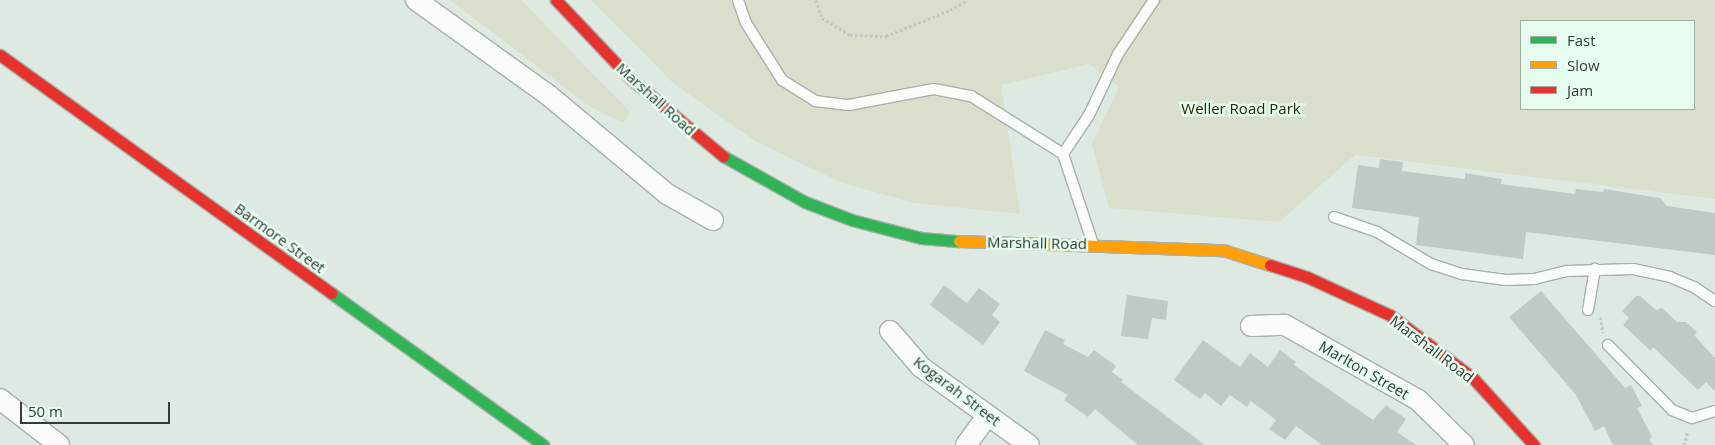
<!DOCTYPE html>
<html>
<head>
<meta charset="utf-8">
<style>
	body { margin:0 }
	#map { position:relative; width:1715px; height:445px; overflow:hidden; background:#dee9e1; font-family:"Open Sans",sans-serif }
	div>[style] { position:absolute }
	.green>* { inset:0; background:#d9dfcc }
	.building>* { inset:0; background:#bfcac4 }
	.path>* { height:3px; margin-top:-1.5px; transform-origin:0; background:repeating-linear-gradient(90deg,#c1c7c3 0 2.5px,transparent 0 5px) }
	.roads { filter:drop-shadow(1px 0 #a8b0ab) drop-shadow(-1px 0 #a8b0ab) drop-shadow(0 1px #a8b0ab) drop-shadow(0 -1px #a8b0ab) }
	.lane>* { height:10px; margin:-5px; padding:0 5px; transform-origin:5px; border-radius:5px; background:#fafcfa }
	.street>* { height:20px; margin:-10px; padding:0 10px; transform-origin:10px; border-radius:10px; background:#fafcfa }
	.fast>* { height:11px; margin:-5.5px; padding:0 5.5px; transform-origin:5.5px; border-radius:5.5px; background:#30b455 }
	.slow>* { height:11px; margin:-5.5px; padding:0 5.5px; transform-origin:5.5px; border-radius:5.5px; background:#ff9f0a }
	.jam>* { height:11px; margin:-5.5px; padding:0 5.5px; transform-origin:5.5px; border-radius:5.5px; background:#e5322d }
	span { translate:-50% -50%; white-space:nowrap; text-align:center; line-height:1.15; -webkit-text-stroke:5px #e6fcee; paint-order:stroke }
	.street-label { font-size:15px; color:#343c37 }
	.park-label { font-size:15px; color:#2c2b00 }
	.legend { position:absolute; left:1520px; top:20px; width:175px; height:90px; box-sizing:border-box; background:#e6fcee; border:1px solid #9fafa5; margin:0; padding:6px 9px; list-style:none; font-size:15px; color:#343c37 }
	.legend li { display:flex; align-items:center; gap:10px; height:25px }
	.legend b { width:25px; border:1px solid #9fafa5 }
	.scale { position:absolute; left:20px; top:402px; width:150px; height:22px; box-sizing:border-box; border:2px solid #343c37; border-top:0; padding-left:6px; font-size:15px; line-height:18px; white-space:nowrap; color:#343c37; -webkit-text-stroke:4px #e6fcee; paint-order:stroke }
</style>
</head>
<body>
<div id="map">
	<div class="green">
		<div style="clip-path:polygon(450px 0,521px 0,630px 112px,623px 123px,590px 107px)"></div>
		<div style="clip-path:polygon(evenodd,591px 0,1715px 0,1715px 199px,1355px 155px,1279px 222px,1109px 208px,1092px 144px,1119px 87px,1089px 64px,1001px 85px,1020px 214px,914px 203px,840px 182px,755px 141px,673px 83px,591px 0,1521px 21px,1694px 21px,1694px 109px,1521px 109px,1521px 21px)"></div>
	</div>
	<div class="building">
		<div style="clip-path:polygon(1380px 159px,1403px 162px,1402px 171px,1465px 179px,1465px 173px,1502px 179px,1501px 184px,1575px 194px,1576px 189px,1603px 192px,1604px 189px,1660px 198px,1667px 206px,1715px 213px,1715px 255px,1526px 232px,1523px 259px,1416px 245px,1419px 217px,1352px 208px,1358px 165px,1379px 168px)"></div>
		<div style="clip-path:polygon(944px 285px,967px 303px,979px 288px,1000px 304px,992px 315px,1000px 322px,983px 345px,930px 305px)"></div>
		<div style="clip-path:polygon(1541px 291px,1625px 388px,1631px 385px,1642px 406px,1637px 408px,1652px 437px,1649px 439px,1653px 445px,1613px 445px,1604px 426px,1595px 431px,1576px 395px,1509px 317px)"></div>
		<div style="clip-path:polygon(1127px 295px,1168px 301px,1166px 320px,1152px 318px,1148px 339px,1121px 336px)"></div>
		<div style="clip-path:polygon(1636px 296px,1640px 296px,1656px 310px,1662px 308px,1677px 322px,1686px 322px,1697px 332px,1694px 335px,1715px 358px,1715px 391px,1706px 382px,1698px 390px,1653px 347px,1651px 351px,1623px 325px,1629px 318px,1622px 311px)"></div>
		<div style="clip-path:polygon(1045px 330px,1065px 340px,1063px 344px,1088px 357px,1094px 350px,1116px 366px,1112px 372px,1123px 380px,1121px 382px,1205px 445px,1138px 445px,1095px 409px,1088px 417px,1064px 400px,1068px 395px,1024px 371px)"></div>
		<div style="clip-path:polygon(1203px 340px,1240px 367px,1250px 353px,1268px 367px,1280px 350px,1296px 362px,1294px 365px,1373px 420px,1386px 405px,1406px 419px,1397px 432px,1416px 445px,1322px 445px,1296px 426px,1285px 440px,1269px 429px,1276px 420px,1251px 401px,1247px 407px,1230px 395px,1221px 406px,1205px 393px,1200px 399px,1174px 380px)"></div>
	</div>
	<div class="path">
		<div style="left:816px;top:0;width:19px;rotate:72deg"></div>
		<div style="left:822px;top:18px;width:33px;rotate:31deg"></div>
		<div style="left:850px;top:35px;width:36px;rotate:2deg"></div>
		<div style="left:886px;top:36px;width:69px;rotate:-22.1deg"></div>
		<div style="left:950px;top:10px;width:20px;rotate:-30deg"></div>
		<div style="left:1600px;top:317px;width:16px;rotate:79deg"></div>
		<div style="left:1684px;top:445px;width:15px;rotate:-74deg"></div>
	</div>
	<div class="roads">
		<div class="lane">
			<div style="left:738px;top:0;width:24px;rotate:71deg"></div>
			<div style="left:746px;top:23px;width:67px;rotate:57.7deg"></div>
			<div style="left:782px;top:80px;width:39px;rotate:32deg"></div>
			<div style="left:815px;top:101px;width:34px;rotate:7deg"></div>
			<div style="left:849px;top:105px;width:86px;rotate:-10.7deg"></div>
			<div style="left:934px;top:89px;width:38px;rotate:11deg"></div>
			<div style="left:971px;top:96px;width:109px;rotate:32.2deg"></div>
			<div style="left:1063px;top:154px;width:95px;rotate:71.6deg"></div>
			<div style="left:1063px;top:154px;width:47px;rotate:-56.3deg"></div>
			<div style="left:1089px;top:115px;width:68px;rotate:-64.6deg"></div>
			<div style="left:1118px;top:54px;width:65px;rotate:-56.3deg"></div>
			<div style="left:1334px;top:217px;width:46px;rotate:19.2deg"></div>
			<div style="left:1377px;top:232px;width:63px;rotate:30.7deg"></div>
			<div style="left:1431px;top:264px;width:33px;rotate:18deg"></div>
			<div style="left:1462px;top:274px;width:44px;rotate:7.8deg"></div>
			<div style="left:1506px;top:280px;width:28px;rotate:-2deg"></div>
			<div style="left:1534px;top:279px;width:34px;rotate:-14deg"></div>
			<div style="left:1567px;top:271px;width:66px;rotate:-1.7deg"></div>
			<div style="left:1633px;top:269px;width:38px;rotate:12deg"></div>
			<div style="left:1670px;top:277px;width:26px;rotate:23deg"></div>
			<div style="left:1694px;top:287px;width:25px;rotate:34deg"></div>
			<div style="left:1588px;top:310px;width:42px;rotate:-80.3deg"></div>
			<div style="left:1608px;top:345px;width:91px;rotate:45.4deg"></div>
			<div style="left:1672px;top:410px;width:22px;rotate:22deg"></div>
			<div style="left:1692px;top:418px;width:24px;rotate:-17deg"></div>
		</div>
		<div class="street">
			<div style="left:416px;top:0;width:161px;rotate:35.7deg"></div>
			<div style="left:547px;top:94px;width:156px;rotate:39.8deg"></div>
			<div style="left:667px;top:194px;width:53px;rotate:29.5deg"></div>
			<div style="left:1251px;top:326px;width:34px;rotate:-2deg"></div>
			<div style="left:1285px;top:325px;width:153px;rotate:29.4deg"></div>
			<div style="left:1418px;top:400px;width:64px;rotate:44.4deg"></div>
			<div style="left:890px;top:331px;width:48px;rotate:49.3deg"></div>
			<div style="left:921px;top:367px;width:133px;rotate:35.8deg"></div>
			<div style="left:0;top:399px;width:75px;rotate:37.9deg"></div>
			<div style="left:966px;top:445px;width:37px;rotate:-54deg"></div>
		</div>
		<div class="fast">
			<div style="left:723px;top:156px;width:94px;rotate:29.3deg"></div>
			<div style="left:805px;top:202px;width:50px;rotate:21deg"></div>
			<div style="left:852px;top:220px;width:71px;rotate:14.6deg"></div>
			<div style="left:921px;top:238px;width:38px;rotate:5deg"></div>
			<div style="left:331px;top:293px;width:261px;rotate:35.6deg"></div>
		</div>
		<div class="slow">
			<div style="left:959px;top:241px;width:264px;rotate:2deg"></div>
			<div style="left:1223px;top:250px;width:49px;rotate:17.7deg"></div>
		</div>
		<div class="jam">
			<div style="left:556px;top:0;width:110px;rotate:46.5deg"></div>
			<div style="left:632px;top:80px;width:119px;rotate:39.9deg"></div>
			<div style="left:0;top:55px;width:408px;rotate:35.7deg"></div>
			<div style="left:1270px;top:265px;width:39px;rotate:18deg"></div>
			<div style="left:1307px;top:277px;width:91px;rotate:24.6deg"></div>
			<div style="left:1390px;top:315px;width:104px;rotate:37.2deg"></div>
			<div style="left:1473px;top:378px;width:91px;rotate:47.7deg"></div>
		</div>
	</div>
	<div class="street-label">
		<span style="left:656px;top:99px;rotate:42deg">Marshall Road</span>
		<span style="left:280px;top:238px;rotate:36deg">Barmore Street</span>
		<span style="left:1037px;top:243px;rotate:1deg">Marshall Road</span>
		<span style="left:1432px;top:349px;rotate:37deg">Marshall Road</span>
		<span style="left:1364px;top:370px;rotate:30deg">Marlton Street</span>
		<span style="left:957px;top:391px;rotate:37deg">Kogarah Street</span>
	</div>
	<div class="park-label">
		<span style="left:1241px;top:109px">Weller Road Park</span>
	</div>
	<ul class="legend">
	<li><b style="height:6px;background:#30b455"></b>Fast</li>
	<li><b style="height:6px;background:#ff9f0a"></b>Slow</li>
	<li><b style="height:6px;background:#e5322d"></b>Jam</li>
	</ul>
	<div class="scale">50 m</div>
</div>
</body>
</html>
